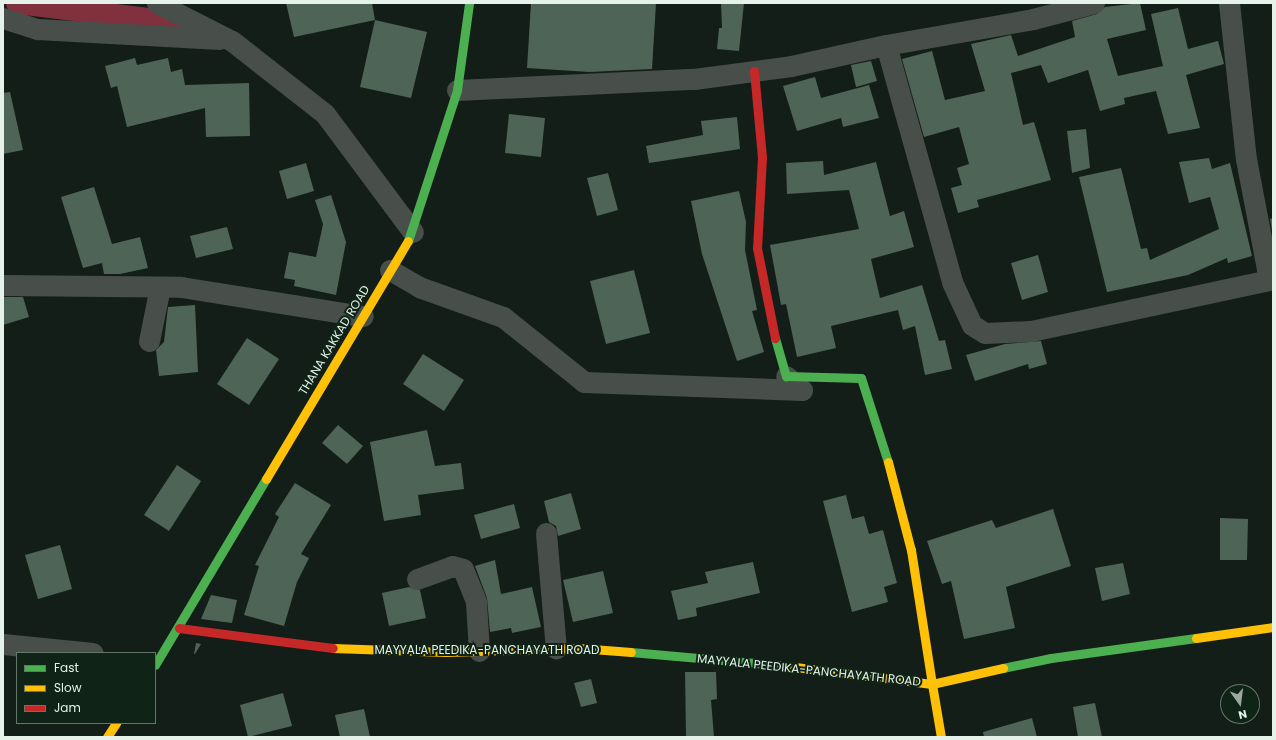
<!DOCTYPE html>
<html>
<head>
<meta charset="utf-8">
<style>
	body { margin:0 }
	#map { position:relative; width:1276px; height:740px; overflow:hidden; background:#141e18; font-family:Poppins,sans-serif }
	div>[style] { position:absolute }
	.canal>* { height:22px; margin:-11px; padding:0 11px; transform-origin:11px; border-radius:11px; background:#81303e }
	.building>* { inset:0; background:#4d6457 }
	.street>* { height:21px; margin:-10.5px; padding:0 10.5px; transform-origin:10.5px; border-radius:10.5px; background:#484e4a }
	.fast>* { height:9px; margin:-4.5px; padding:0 4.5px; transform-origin:4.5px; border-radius:4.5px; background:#4caf50 }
	.slow>* { height:9px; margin:-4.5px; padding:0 4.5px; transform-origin:4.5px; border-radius:4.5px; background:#ffc107 }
	.jam>* { height:9px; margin:-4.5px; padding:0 4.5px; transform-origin:4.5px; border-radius:4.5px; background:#c62828 }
	span { translate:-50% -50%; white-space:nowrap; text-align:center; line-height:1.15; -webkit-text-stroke:4px #0f2317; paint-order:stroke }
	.street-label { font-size:12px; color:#e5f2e9 }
	.frame { position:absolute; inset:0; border:4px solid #e5f2e9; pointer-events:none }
	.legend { position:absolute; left:16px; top:652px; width:140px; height:72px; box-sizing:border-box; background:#0f2317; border:1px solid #65766b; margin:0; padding:5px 7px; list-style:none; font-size:12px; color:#e5f2e9 }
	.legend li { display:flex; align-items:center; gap:8px; height:20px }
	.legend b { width:20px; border:1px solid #65766b }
	.north { position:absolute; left:1220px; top:684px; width:40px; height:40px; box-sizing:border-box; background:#0f2317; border:1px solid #65766b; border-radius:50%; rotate:166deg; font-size:11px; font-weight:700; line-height:16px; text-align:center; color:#e5f2e9 }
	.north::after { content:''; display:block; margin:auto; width:14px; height:18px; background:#9ca8a0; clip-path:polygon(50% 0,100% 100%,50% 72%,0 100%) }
</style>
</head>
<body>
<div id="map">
	<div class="canal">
		<div style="left:17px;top:3px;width:157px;rotate:6.9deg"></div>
	</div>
	<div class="building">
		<div style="clip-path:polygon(286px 3px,372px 3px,375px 20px,294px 37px)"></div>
		<div style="clip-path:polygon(531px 3px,656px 3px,652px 69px,589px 72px,527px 68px)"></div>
		<div style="clip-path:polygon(721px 3px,744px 3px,739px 51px,717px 49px,719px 28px,722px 28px)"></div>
		<div style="clip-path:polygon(1140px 3px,1146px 30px,1107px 39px,1118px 76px,1163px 66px,1151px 14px,1178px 8px,1188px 49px,1218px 41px,1224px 64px,1186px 75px,1200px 128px,1168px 134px,1156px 91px,1124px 98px,1125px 104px,1100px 111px,1088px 70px,1048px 83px,1041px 65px,1011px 73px,1023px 125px,1034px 122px,1051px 180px,977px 200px,979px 207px,958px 213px,951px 188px,962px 185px,957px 168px,969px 164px,959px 127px,924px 137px,902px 59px,932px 51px,945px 100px,985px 91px,971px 44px,1011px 35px,1018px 56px,1075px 37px,1072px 21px,1097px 14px,1105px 7px)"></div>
		<div style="clip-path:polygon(375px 20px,427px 32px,411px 98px,360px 87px)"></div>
		<div style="clip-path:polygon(135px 58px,137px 65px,168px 58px,171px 72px,182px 69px,185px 85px,249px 83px,250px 136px,206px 137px,205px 108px,127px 127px,117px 86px,111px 88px,105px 66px)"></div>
		<div style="clip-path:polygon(871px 61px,877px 81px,856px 87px,851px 65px)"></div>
		<div style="clip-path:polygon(815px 77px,821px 98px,869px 85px,879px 118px,843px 127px,841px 118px,797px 131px,783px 86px)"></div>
		<div style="clip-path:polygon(10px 92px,23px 150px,3px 154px,3px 93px)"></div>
		<div style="clip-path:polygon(509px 114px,545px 118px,541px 157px,505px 153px)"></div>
		<div style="clip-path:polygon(737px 117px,740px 149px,649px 163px,646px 146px,703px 135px,701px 121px)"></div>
		<div style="clip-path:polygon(1086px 129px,1090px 168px,1072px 173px,1067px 131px)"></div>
		<div style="clip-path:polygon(1209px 158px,1212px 169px,1230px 163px,1252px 256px,1228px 263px,1227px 258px,1188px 275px,1107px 292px,1079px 177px,1121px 168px,1141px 249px,1147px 248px,1150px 260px,1219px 229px,1210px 197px,1189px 203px,1179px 162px)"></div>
		<div style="clip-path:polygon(823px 161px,824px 175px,876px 162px,890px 216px,904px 211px,914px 247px,871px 259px,880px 298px,922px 285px,939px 341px,945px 340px,952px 369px,925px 375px,915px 326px,903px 330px,898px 310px,831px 326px,836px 348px,797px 357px,786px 304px,781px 305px,770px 245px,859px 229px,849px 190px,787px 194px,786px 163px)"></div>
		<div style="clip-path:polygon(306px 163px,314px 191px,287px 199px,279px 171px)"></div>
		<div style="clip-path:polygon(608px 173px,618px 210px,597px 216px,587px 178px)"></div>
		<div style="clip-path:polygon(94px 187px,112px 244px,140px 237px,148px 268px,120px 274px,104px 274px,102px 263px,83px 268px,61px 197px)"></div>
		<div style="clip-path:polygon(739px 191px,746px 222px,745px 250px,757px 310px,752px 311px,764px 352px,737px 361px,702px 254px,691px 201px)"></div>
		<div style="clip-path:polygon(331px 195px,346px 242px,336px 295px,294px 286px,295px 280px,284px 278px,289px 252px,316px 257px,323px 224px,315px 200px)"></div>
		<div style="clip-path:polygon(1273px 218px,1273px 237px,1270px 219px)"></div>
		<div style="clip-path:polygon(227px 227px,233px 249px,196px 258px,190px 236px)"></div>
		<div style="clip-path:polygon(1038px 255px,1048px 292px,1022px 300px,1011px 263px)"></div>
		<div style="clip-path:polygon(634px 270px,650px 333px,606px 344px,590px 281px)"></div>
		<div style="clip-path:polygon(3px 297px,23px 297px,29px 317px,3px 325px)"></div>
		<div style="clip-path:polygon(195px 305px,198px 372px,159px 376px,156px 350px,164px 342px,168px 307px)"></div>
		<div style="clip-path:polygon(247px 338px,279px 359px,249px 405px,217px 384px)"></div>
		<div style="clip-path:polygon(1041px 341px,1047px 364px,1029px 369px,1028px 364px,975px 381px,966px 355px,1005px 344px)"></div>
		<div style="clip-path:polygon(423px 354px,464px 380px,444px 411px,403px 384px)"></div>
		<div style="clip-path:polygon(338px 425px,363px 446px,347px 464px,322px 443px)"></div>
		<div style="clip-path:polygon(427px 430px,435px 466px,461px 463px,464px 489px,418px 495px,421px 515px,384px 521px,370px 442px)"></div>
		<div style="clip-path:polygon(177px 465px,201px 481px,169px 531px,144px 515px)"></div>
		<div style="clip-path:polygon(295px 483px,331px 505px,301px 554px,309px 558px,297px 582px,284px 626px,244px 615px,259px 566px,255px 565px,279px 517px,275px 514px)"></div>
		<div style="clip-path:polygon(571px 493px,581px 529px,558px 536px,556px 526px,549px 522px,544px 501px)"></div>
		<div style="clip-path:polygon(846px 495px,852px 519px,864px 516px,869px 534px,883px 530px,897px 583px,884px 587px,888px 602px,852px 612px,823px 501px)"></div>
		<div style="clip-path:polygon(514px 504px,520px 528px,481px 539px,474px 515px)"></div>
		<div style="clip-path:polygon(1053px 509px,1071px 566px,1006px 587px,1015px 628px,964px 639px,951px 581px,942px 584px,927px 541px,992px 520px,996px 528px)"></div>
		<div style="clip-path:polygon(1220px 518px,1248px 519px,1247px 560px,1220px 560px)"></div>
		<div style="clip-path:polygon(60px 545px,72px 589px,38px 599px,25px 555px)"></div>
		<div style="clip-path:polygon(495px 560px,501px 594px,532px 587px,541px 627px,512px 633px,511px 628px,490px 632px,487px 598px,475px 566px)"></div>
		<div style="clip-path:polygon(753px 562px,760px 593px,696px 608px,697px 616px,678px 620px,671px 591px,708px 583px,705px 572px)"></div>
		<div style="clip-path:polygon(1123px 563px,1130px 594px,1102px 601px,1095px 568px)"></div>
		<div style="clip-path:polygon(603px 571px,613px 613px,573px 622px,563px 580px)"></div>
		<div style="clip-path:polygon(409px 587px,420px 590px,426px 618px,389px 626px,382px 593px)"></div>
		<div style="clip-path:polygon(211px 595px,237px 600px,232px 623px,201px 619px)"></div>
		<div style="clip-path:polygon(196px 643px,201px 644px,195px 654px,194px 654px)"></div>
		<div style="clip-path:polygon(685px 672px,716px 672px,717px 699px,711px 700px,714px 737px,686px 737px)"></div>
		<div style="clip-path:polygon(591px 679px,597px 703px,581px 707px,574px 683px)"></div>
		<div style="clip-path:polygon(283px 693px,292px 726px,248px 737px,240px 705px)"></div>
		<div style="clip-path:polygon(1095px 703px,1102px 737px,1078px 737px,1073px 707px)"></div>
		<div style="clip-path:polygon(364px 709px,370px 737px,340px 737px,335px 715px)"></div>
		<div style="clip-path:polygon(1032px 718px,1037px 737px,984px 737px,983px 732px)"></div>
	</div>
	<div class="street">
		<div style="left:157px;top:3px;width:84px;rotate:26.9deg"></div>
		<div style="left:232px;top:41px;width:118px;rotate:38.1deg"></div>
		<div style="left:325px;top:114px;width:147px;rotate:53.3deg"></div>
		<div style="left:1229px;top:3px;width:157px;rotate:83.8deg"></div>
		<div style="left:1246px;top:159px;width:123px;rotate:79.2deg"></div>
		<div style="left:3px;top:18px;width:36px;rotate:18deg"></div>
		<div style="left:37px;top:29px;width:183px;rotate:3.1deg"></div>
		<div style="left:886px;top:45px;width:246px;rotate:74.4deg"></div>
		<div style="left:952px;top:282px;width:47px;rotate:65.1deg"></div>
		<div style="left:972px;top:325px;width:15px;rotate:32deg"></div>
		<div style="left:985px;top:333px;width:46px;rotate:-2.5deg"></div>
		<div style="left:1031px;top:331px;width:248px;rotate:-12.1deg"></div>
		<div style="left:457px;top:90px;width:237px;rotate:-2.7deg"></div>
		<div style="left:694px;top:79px;width:98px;rotate:-7.6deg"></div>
		<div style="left:791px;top:66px;width:97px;rotate:-12.5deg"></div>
		<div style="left:886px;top:45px;width:149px;rotate:-10deg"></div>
		<div style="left:1033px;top:19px;width:63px;rotate:-14.7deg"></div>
		<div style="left:390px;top:270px;width:34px;rotate:30deg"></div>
		<div style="left:419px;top:287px;width:89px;rotate:19.7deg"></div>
		<div style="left:503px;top:317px;width:104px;rotate:38.7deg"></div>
		<div style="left:584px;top:382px;width:218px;rotate:2.1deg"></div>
		<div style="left:802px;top:390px;width:21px;rotate:-139deg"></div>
		<div style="left:3px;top:285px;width:178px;rotate:0.6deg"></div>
		<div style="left:181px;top:287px;width:184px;rotate:9.1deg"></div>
		<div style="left:149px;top:341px;width:55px;rotate:-78.5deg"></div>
		<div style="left:546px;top:533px;width:116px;rotate:85.1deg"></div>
		<div style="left:417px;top:579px;width:37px;rotate:-20deg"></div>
		<div style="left:452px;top:566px;width:11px;rotate:15deg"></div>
		<div style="left:463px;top:569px;width:35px;rotate:68deg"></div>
		<div style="left:476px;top:602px;width:49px;rotate:86.5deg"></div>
		<div style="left:3px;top:644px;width:90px;rotate:5.7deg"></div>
	</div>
	<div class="fast">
		<div style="left:408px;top:241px;width:159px;rotate:-72deg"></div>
		<div style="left:457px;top:90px;width:88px;rotate:-82.1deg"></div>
		<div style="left:775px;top:338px;width:40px;rotate:74deg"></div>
		<div style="left:786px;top:376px;width:75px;rotate:1.5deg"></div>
		<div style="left:861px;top:378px;width:88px;rotate:72.2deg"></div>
		<div style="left:631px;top:652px;width:157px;rotate:5.1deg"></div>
		<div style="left:155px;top:665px;width:217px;rotate:-59.2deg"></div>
		<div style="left:1003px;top:668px;width:49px;rotate:-11.8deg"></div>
		<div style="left:1051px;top:658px;width:146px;rotate:-7.9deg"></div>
	</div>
	<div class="slow">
		<div style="left:888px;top:462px;width:91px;rotate:75.4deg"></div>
		<div style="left:911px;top:550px;width:136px;rotate:81.1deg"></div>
		<div style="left:932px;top:684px;width:73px;rotate:-12.7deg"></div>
		<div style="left:266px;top:479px;width:277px;rotate:-59.2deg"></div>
		<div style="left:1196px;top:638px;width:78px;rotate:-8.1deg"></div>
		<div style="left:333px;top:648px;width:113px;rotate:2deg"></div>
		<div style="left:446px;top:652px;width:133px;rotate:-1.7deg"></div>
		<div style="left:579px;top:648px;width:52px;rotate:4.4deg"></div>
		<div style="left:787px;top:666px;width:146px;rotate:7.1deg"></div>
		<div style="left:932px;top:684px;width:54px;rotate:80.4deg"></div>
		<div style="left:107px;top:737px;width:17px;rotate:-57deg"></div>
	</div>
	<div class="jam">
		<div style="left:754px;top:71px;width:86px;rotate:84.7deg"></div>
		<div style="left:762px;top:157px;width:91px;rotate:93.1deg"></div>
		<div style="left:757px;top:248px;width:92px;rotate:78.7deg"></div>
		<div style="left:179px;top:628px;width:155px;rotate:7.4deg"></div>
	</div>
	<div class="street-label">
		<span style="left:334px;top:340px;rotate:-59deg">THANA KAKKAD ROAD</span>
		<span style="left:487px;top:650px">MAYYALA PEEDIKA-PANCHAYATH ROAD</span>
		<span style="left:809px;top:670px;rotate:6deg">MAYYALA PEEDIKA-PANCHAYATH ROAD</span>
	</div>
	<div class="frame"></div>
	<ul class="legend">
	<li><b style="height:5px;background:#4caf50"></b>Fast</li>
	<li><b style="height:5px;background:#ffc107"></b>Slow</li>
	<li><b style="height:5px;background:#c62828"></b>Jam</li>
	</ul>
	<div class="north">N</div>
</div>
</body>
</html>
